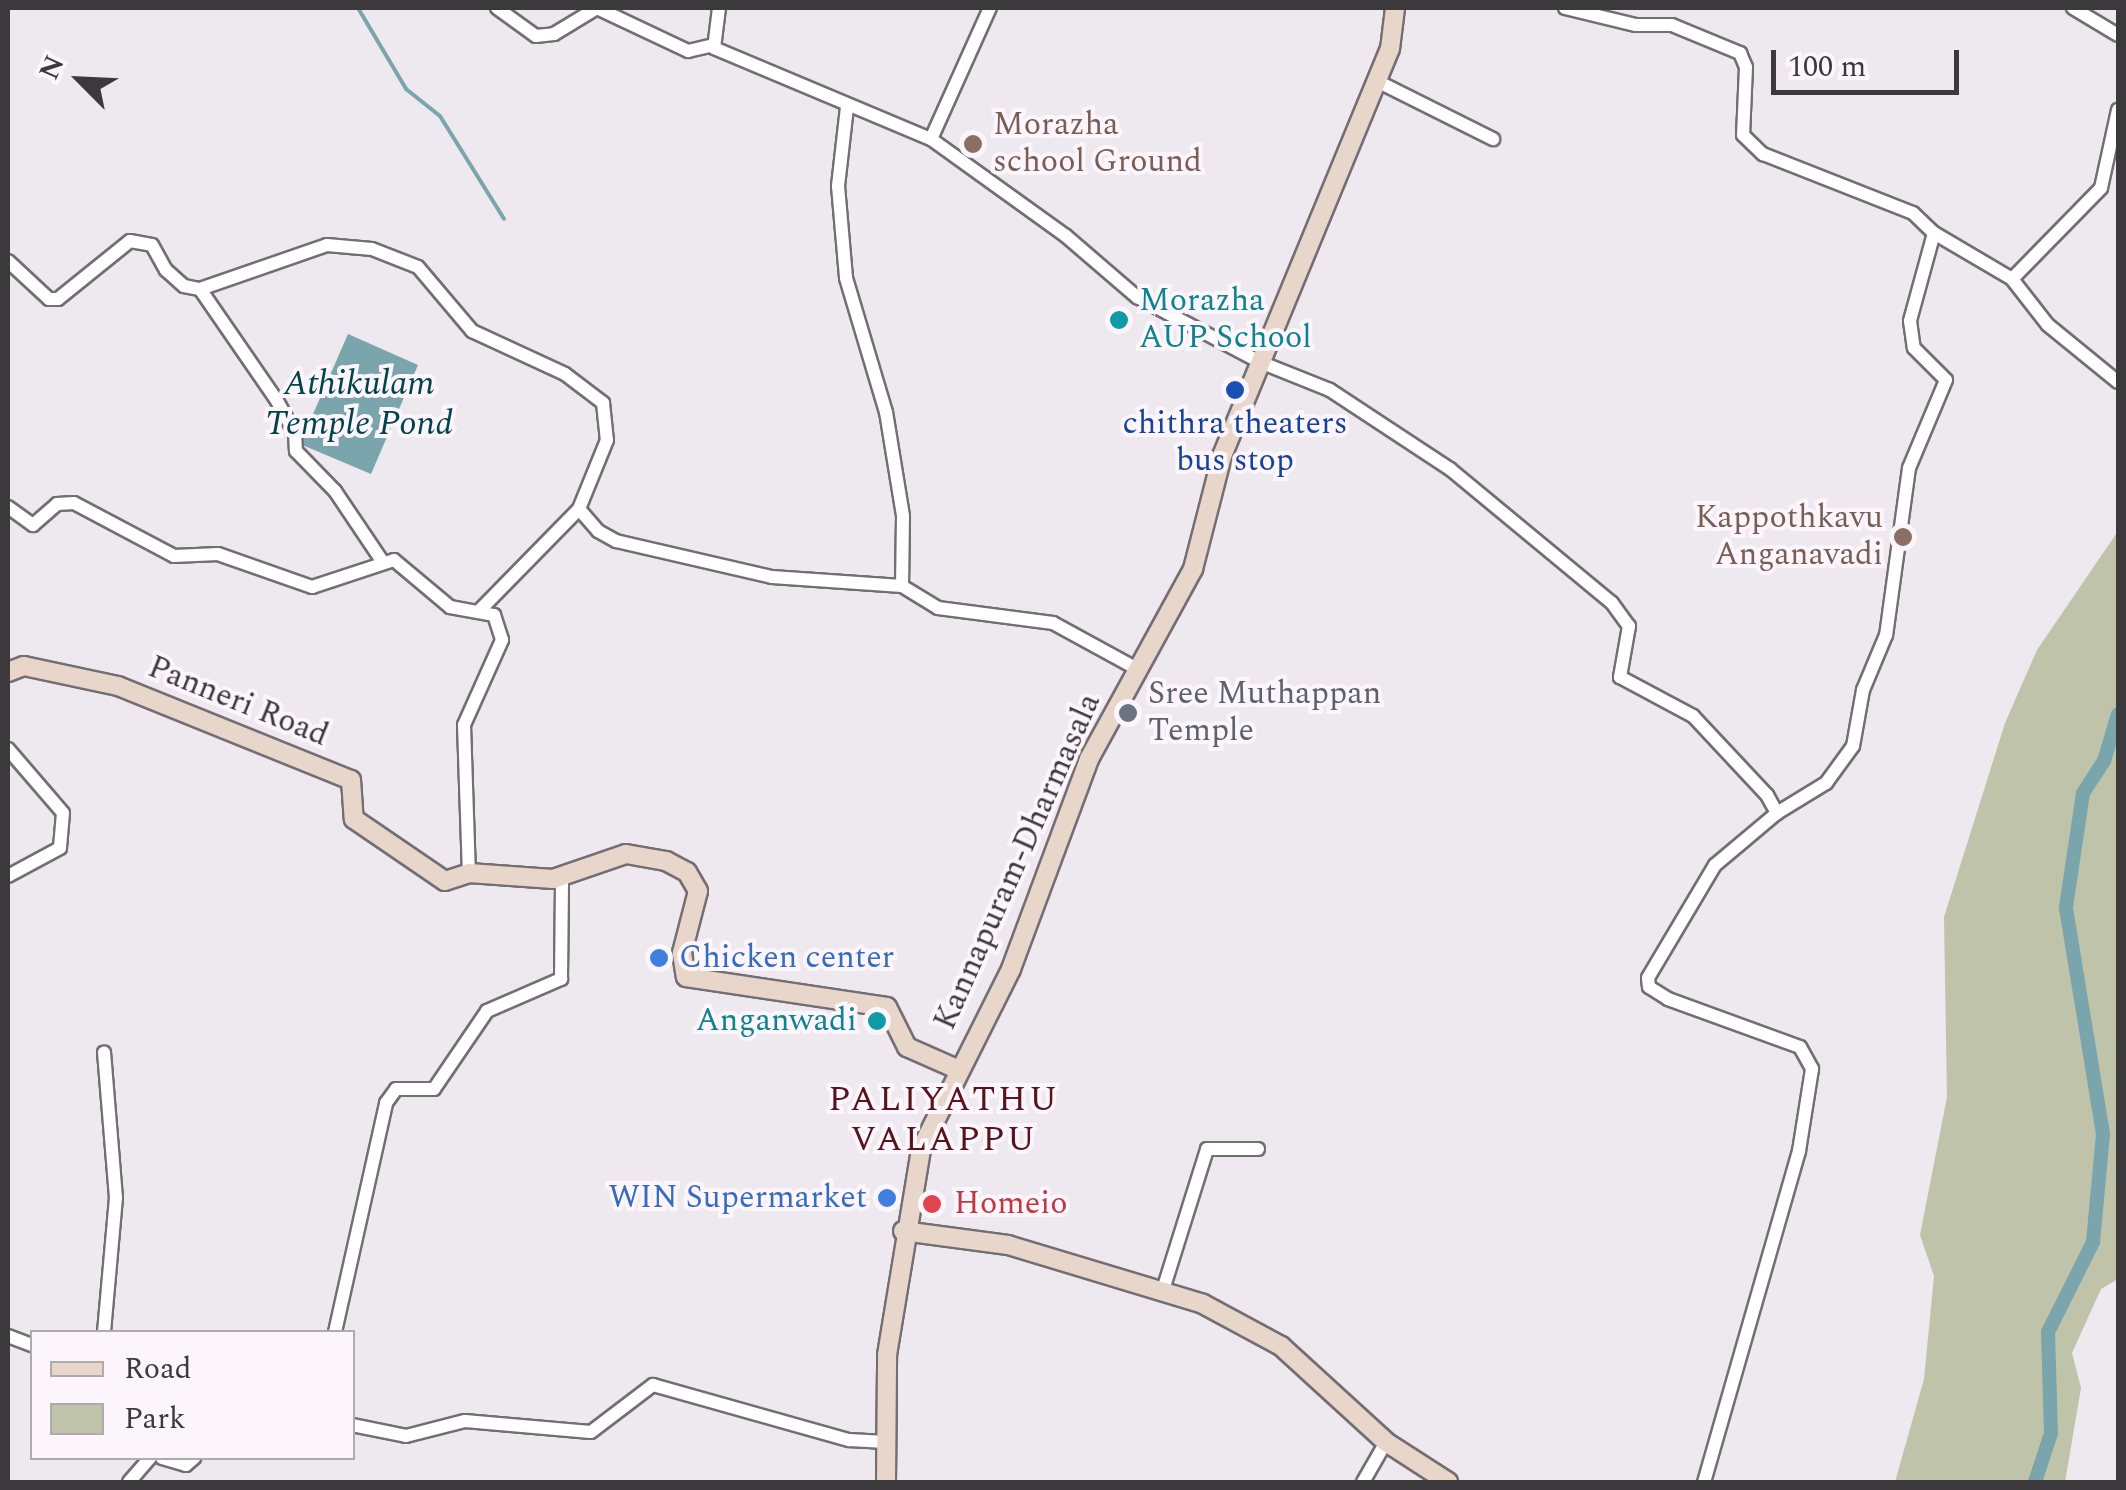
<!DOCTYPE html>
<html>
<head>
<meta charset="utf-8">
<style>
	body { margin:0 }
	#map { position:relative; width:2126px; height:1490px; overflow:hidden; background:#eee8ef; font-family:Spectral,serif }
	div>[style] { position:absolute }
	.green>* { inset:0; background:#bfc3a9 }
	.water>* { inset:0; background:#7aa5ac }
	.stream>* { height:4px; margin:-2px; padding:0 2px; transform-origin:2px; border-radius:2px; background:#7aa5ac }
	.canal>* { height:14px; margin:-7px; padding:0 7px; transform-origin:7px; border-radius:7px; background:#7aa5ac }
	.roads { filter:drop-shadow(2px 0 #736e74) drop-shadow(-2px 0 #736e74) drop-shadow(0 2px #736e74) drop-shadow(0 -2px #736e74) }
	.minor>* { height:12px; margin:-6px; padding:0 6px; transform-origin:6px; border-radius:6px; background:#fff }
	.secondary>* { height:18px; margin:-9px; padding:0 9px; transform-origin:9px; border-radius:9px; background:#e9d6cb }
	.dots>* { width:28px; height:28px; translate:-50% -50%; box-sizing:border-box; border:5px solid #fcf6fc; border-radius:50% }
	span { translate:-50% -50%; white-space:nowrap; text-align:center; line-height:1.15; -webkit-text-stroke:8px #fcf6fc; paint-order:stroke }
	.education-label { font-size:32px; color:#785e54 }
	.left { translate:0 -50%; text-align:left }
	.right { translate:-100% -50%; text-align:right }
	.culture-label { font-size:32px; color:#0d838f }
	.transit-label { font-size:32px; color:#164399 }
	.worship-label { font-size:32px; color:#5b616d }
	.street-label { font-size:32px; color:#3c393c }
	.shop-label { font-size:32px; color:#366cbe }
	.health-label { font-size:32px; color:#be3a42 }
	.water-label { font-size:35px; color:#00434c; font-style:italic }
	.neighbourhood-label { font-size:35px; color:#58131b; letter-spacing:2.5px }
	.frame { position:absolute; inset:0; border:10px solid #3c393c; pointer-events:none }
	.legend { position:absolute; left:30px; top:1330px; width:325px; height:130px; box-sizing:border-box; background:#fcf6fc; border:2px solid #afaaaf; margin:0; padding:12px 18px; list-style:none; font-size:30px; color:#3c393c }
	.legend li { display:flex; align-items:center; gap:20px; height:50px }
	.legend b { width:50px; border:2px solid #afaaaf }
	.north { position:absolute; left:30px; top:30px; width:100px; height:100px; -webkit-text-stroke:8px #fcf6fc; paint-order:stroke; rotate:294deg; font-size:28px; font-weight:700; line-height:40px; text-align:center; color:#3c393c }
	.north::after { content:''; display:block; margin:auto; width:35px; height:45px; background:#3c393c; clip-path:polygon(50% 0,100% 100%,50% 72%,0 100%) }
	.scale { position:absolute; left:1771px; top:50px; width:188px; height:45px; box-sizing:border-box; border:5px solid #3c393c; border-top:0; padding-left:12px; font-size:30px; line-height:35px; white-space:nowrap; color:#3c393c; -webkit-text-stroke:8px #fcf6fc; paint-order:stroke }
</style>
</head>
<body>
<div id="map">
	<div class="green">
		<div style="clip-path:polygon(2118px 531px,2118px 1279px,2101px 1289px,2072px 1353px,2081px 1388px,2065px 1482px,1895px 1482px,1924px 1379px,1934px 1276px,1920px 1235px,1947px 1097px,1944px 917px,2005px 723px,2037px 650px)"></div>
	</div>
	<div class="water">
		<div style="clip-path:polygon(348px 334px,418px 365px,371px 474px,300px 444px)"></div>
	</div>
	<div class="stream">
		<div style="left:358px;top:8px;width:94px;rotate:59.3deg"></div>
		<div style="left:406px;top:89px;width:43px;rotate:38.5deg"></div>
		<div style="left:440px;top:116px;width:121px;rotate:58.1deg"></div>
	</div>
	<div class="canal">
		<div style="left:2035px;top:1482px;width:52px;rotate:-71.9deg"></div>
		<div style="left:2051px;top:1433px;width:101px;rotate:-91.7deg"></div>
		<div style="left:2048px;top:1332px;width:101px;rotate:-63.4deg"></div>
		<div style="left:2093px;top:1242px;width:108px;rotate:-84.7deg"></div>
		<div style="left:2103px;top:1134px;width:230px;rotate:-99.3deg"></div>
		<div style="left:2066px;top:907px;width:115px;rotate:-81.5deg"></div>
		<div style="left:2083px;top:793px;width:38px;rotate:-57deg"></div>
		<div style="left:2104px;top:761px;width:49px;rotate:-73.4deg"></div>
	</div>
	<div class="roads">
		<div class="minor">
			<div style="left:497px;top:8px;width:48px;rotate:35.7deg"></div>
			<div style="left:536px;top:36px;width:18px;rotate:-6deg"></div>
			<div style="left:554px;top:34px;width:50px;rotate:-31.2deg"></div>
			<div style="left:597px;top:8px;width:101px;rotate:25.3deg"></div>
			<div style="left:688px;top:51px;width:27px;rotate:-13deg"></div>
			<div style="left:719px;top:8px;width:40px;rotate:97.1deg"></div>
			<div style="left:714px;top:48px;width:235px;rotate:22.8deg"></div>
			<div style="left:931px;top:139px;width:166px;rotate:35.7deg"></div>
			<div style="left:1066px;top:236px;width:94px;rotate:40.7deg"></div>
			<div style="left:1137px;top:297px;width:139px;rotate:27.9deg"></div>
			<div style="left:1260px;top:362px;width:75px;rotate:21.8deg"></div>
			<div style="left:1330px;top:390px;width:144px;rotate:33.4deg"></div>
			<div style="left:1450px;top:469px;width:210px;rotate:39.6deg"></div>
			<div style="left:1612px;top:603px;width:29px;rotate:54deg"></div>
			<div style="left:1629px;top:626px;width:52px;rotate:100deg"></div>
			<div style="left:1620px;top:677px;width:83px;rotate:28.1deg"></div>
			<div style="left:1693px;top:716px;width:108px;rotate:46.9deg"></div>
			<div style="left:1767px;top:795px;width:21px;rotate:61deg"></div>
			<div style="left:1777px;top:813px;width:81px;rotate:140deg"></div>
			<div style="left:1715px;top:865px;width:131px;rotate:120.7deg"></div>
			<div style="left:1648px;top:978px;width:9px;rotate:84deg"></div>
			<div style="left:1649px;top:987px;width:22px;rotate:32deg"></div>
			<div style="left:1668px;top:999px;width:140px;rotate:20deg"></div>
			<div style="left:1800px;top:1047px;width:25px;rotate:61deg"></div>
			<div style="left:1812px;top:1069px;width:83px;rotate:99deg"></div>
			<div style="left:1799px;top:1151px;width:344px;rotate:106deg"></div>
			<div style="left:1565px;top:8px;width:73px;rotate:13.5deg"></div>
			<div style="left:1636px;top:25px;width:36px"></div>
			<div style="left:1672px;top:25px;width:74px;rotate:22.4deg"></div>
			<div style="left:1740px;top:53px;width:15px;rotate:67deg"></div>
			<div style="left:1746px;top:67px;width:68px;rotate:92.5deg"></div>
			<div style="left:1743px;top:135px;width:28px;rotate:44deg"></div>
			<div style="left:1763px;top:154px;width:161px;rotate:21.5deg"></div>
			<div style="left:1913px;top:213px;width:29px;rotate:44deg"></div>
			<div style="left:1934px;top:233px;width:91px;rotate:105.3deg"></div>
			<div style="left:1910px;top:321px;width:27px;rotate:82deg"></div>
			<div style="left:1914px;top:348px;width:45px;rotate:45deg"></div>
			<div style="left:1946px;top:380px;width:95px;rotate:112.8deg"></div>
			<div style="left:1909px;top:468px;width:169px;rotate:97.8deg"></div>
			<div style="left:1886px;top:635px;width:60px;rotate:112.7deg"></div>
			<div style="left:1863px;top:690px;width:57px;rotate:100.1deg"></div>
			<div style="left:1853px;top:746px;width:46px;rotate:126.1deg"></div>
			<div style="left:1826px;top:783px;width:57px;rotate:148.5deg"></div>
			<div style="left:2073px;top:8px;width:52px;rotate:31deg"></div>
			<div style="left:1377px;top:81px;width:130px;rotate:26.6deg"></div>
			<div style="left:847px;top:107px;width:80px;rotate:96.5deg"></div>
			<div style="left:838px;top:186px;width:92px;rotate:85deg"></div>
			<div style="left:846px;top:278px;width:140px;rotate:73.4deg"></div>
			<div style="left:886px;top:412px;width:105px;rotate:80.7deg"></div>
			<div style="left:903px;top:516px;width:70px;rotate:90.8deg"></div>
			<div style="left:931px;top:139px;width:144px;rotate:-65.8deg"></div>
			<div style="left:1934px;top:233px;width:91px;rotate:30.5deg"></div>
			<div style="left:2012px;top:279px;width:58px;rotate:52deg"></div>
			<div style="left:2048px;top:325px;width:90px;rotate:39.2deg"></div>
			<div style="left:8px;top:261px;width:56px;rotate:42.8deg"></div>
			<div style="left:49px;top:299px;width:9px"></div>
			<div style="left:58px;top:299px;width:92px;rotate:-38.9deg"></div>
			<div style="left:130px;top:241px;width:22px;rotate:10deg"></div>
			<div style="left:152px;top:245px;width:29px;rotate:61deg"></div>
			<div style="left:166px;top:270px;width:24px;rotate:42deg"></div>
			<div style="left:184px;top:286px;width:16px;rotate:11deg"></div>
			<div style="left:200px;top:289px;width:134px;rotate:55.4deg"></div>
			<div style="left:276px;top:399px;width:39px;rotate:61deg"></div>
			<div style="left:295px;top:433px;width:18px;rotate:87deg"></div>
			<div style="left:296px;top:451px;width:56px;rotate:45.7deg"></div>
			<div style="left:335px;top:491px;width:84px;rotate:56.1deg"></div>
			<div style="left:2012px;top:279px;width:127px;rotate:-45.6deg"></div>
			<div style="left:2101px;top:188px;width:80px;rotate:-77.7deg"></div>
			<div style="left:200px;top:289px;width:134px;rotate:-19.1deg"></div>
			<div style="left:327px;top:245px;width:45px;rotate:5.1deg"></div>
			<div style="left:372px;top:249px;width:49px;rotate:21.4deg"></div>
			<div style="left:418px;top:267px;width:84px;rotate:49.8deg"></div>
			<div style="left:472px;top:331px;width:102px;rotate:24.8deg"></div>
			<div style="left:565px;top:374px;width:48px;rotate:37.3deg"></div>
			<div style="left:603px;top:403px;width:37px;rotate:84deg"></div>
			<div style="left:607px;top:440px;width:74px;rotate:112.1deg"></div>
			<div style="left:579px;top:509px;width:29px;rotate:49deg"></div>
			<div style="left:598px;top:531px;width:21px;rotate:29deg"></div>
			<div style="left:616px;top:541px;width:160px;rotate:13deg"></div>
			<div style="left:772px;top:577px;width:130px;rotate:4deg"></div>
			<div style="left:902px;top:586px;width:42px;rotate:31.4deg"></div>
			<div style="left:938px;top:608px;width:116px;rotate:7.4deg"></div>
			<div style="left:1053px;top:623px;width:96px;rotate:28.7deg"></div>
			<div style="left:8px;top:507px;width:31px;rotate:36deg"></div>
			<div style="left:33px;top:525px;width:32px;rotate:-41deg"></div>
			<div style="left:57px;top:504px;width:17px;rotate:-3deg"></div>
			<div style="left:74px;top:503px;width:113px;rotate:27.9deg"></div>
			<div style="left:174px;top:556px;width:44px;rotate:-2.6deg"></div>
			<div style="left:218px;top:554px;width:100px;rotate:19.3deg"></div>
			<div style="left:312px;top:587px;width:86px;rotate:-18.2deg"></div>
			<div style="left:394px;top:560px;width:73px;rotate:40deg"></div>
			<div style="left:450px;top:607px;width:45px;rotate:10.3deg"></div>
			<div style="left:494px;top:615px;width:26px;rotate:72deg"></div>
			<div style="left:502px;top:640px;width:93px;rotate:114.1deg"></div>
			<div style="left:464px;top:725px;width:148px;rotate:88.1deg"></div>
			<div style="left:480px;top:610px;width:141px;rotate:-45.6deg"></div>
			<div style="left:8px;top:749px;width:84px;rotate:49.3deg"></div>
			<div style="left:63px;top:813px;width:35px;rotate:95deg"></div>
			<div style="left:60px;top:848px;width:59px;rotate:151.7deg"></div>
			<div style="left:1162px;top:1293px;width:151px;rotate:-72.6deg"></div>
			<div style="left:1207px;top:1149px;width:51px"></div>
			<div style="left:104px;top:1332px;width:135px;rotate:-84.9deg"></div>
			<div style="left:116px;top:1198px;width:146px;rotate:-94.7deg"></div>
			<div style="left:335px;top:1332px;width:235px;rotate:-77.4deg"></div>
			<div style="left:386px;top:1103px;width:17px;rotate:-54deg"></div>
			<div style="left:396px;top:1089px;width:38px"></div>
			<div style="left:434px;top:1089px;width:94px;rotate:-55.8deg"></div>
			<div style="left:487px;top:1011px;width:81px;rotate:-23.4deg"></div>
			<div style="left:561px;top:979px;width:103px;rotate:-89.4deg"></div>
			<div style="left:8px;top:1336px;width:26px;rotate:21deg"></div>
			<div style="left:352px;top:1425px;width:55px;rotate:11.5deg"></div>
			<div style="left:406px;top:1436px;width:61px;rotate:-14.3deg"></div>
			<div style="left:465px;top:1421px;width:126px;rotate:5deg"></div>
			<div style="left:591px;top:1432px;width:78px;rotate:-37.2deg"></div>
			<div style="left:653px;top:1385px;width:204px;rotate:15.7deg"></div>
			<div style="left:849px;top:1440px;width:37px;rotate:3deg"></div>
			<div style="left:162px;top:1458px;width:25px;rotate:16deg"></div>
			<div style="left:186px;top:1465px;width:11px;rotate:-41deg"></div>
			<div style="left:129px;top:1482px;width:32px;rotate:-49deg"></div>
			<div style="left:1363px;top:1482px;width:46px;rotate:-60.1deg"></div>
		</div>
		<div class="secondary">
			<div style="left:8px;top:672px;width:17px;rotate:-21deg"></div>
			<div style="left:24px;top:666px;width:96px;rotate:12deg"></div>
			<div style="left:118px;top:686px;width:251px;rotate:22deg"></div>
			<div style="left:351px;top:780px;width:39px;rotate:86deg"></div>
			<div style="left:354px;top:819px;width:110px;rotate:34.3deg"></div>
			<div style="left:445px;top:881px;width:25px;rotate:-18deg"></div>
			<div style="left:469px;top:873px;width:84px;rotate:4.1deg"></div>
			<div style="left:553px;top:879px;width:77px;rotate:-18.9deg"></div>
			<div style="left:626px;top:854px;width:41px;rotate:9.9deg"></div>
			<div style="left:666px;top:861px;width:24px;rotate:28deg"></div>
			<div style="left:687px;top:872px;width:22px;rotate:60deg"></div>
			<div style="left:698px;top:891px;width:64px;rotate:104.5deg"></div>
			<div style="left:682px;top:953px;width:24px;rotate:81deg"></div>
			<div style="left:686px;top:977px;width:203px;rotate:8.5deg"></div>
			<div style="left:887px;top:1007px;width:45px;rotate:63.4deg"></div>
			<div style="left:907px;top:1047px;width:57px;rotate:23.9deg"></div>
			<div style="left:903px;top:1231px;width:106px;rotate:7.6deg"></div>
			<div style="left:1008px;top:1245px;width:204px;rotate:16.8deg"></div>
			<div style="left:1203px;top:1304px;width:89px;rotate:28.3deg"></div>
			<div style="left:1281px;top:1346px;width:142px;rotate:42.4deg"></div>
			<div style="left:1386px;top:1442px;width:74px;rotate:32.8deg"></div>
			<div style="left:886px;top:1482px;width:127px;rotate:-89.5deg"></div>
			<div style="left:887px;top:1355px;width:209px;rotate:-80.6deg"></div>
			<div style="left:921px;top:1149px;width:201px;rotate:-63.4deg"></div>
			<div style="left:1011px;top:969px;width:224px;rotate:-69.6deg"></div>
			<div style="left:1089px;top:759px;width:217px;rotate:-61.3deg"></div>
			<div style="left:1193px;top:569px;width:117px;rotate:-75.6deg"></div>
			<div style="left:1222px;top:456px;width:440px;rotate:-67.6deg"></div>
			<div style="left:1390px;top:49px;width:41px;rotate:-83deg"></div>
		</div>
	</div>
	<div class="dots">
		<div style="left:973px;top:144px;background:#8d6e63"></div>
		<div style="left:1119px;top:320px;background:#0f9aa8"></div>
		<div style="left:1235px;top:390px;background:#1a4fb4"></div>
		<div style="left:1903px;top:537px;background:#8d6e63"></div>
		<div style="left:1128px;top:713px;background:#6b7280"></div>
		<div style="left:659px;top:958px;background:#3f7fe0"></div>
		<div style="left:877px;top:1021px;background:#0f9aa8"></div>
		<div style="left:887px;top:1198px;background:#3f7fe0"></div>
		<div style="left:932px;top:1204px;background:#e0444e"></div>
	</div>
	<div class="education-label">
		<span class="left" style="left:993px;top:144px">Morazha<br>school Ground</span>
		<span class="right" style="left:1883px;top:537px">Kappothkavu<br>Anganavadi</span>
	</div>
	<div class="culture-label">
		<span class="left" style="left:1139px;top:320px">Morazha<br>AUP School</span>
		<span class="right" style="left:857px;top:1021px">Anganwadi</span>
	</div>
	<div class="transit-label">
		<span style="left:1235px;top:443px">chithra theaters<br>bus stop</span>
	</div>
	<div class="worship-label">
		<span class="left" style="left:1148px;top:713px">Sree Muthappan<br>Temple</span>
	</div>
	<div class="street-label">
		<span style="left:238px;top:702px;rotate:22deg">Panneri Road</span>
		<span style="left:1018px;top:862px;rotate:-66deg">Kannapuram-Dharmasala</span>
	</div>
	<div class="shop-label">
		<span class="left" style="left:679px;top:958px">Chicken center</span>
		<span class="right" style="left:867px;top:1198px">WIN Supermarket</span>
	</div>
	<div class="health-label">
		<span class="left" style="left:954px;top:1204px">Homeio</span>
	</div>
	<div class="water-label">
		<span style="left:359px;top:404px">Athikulam<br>Temple Pond</span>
	</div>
	<div class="neighbourhood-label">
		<span style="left:944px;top:1120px">PALIYATHU<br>VALAPPU</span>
	</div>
	<div class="frame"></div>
	<ul class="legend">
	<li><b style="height:12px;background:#e9d6cb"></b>Road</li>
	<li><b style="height:28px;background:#bfc3a9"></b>Park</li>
	</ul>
	<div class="north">N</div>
	<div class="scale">100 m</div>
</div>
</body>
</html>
